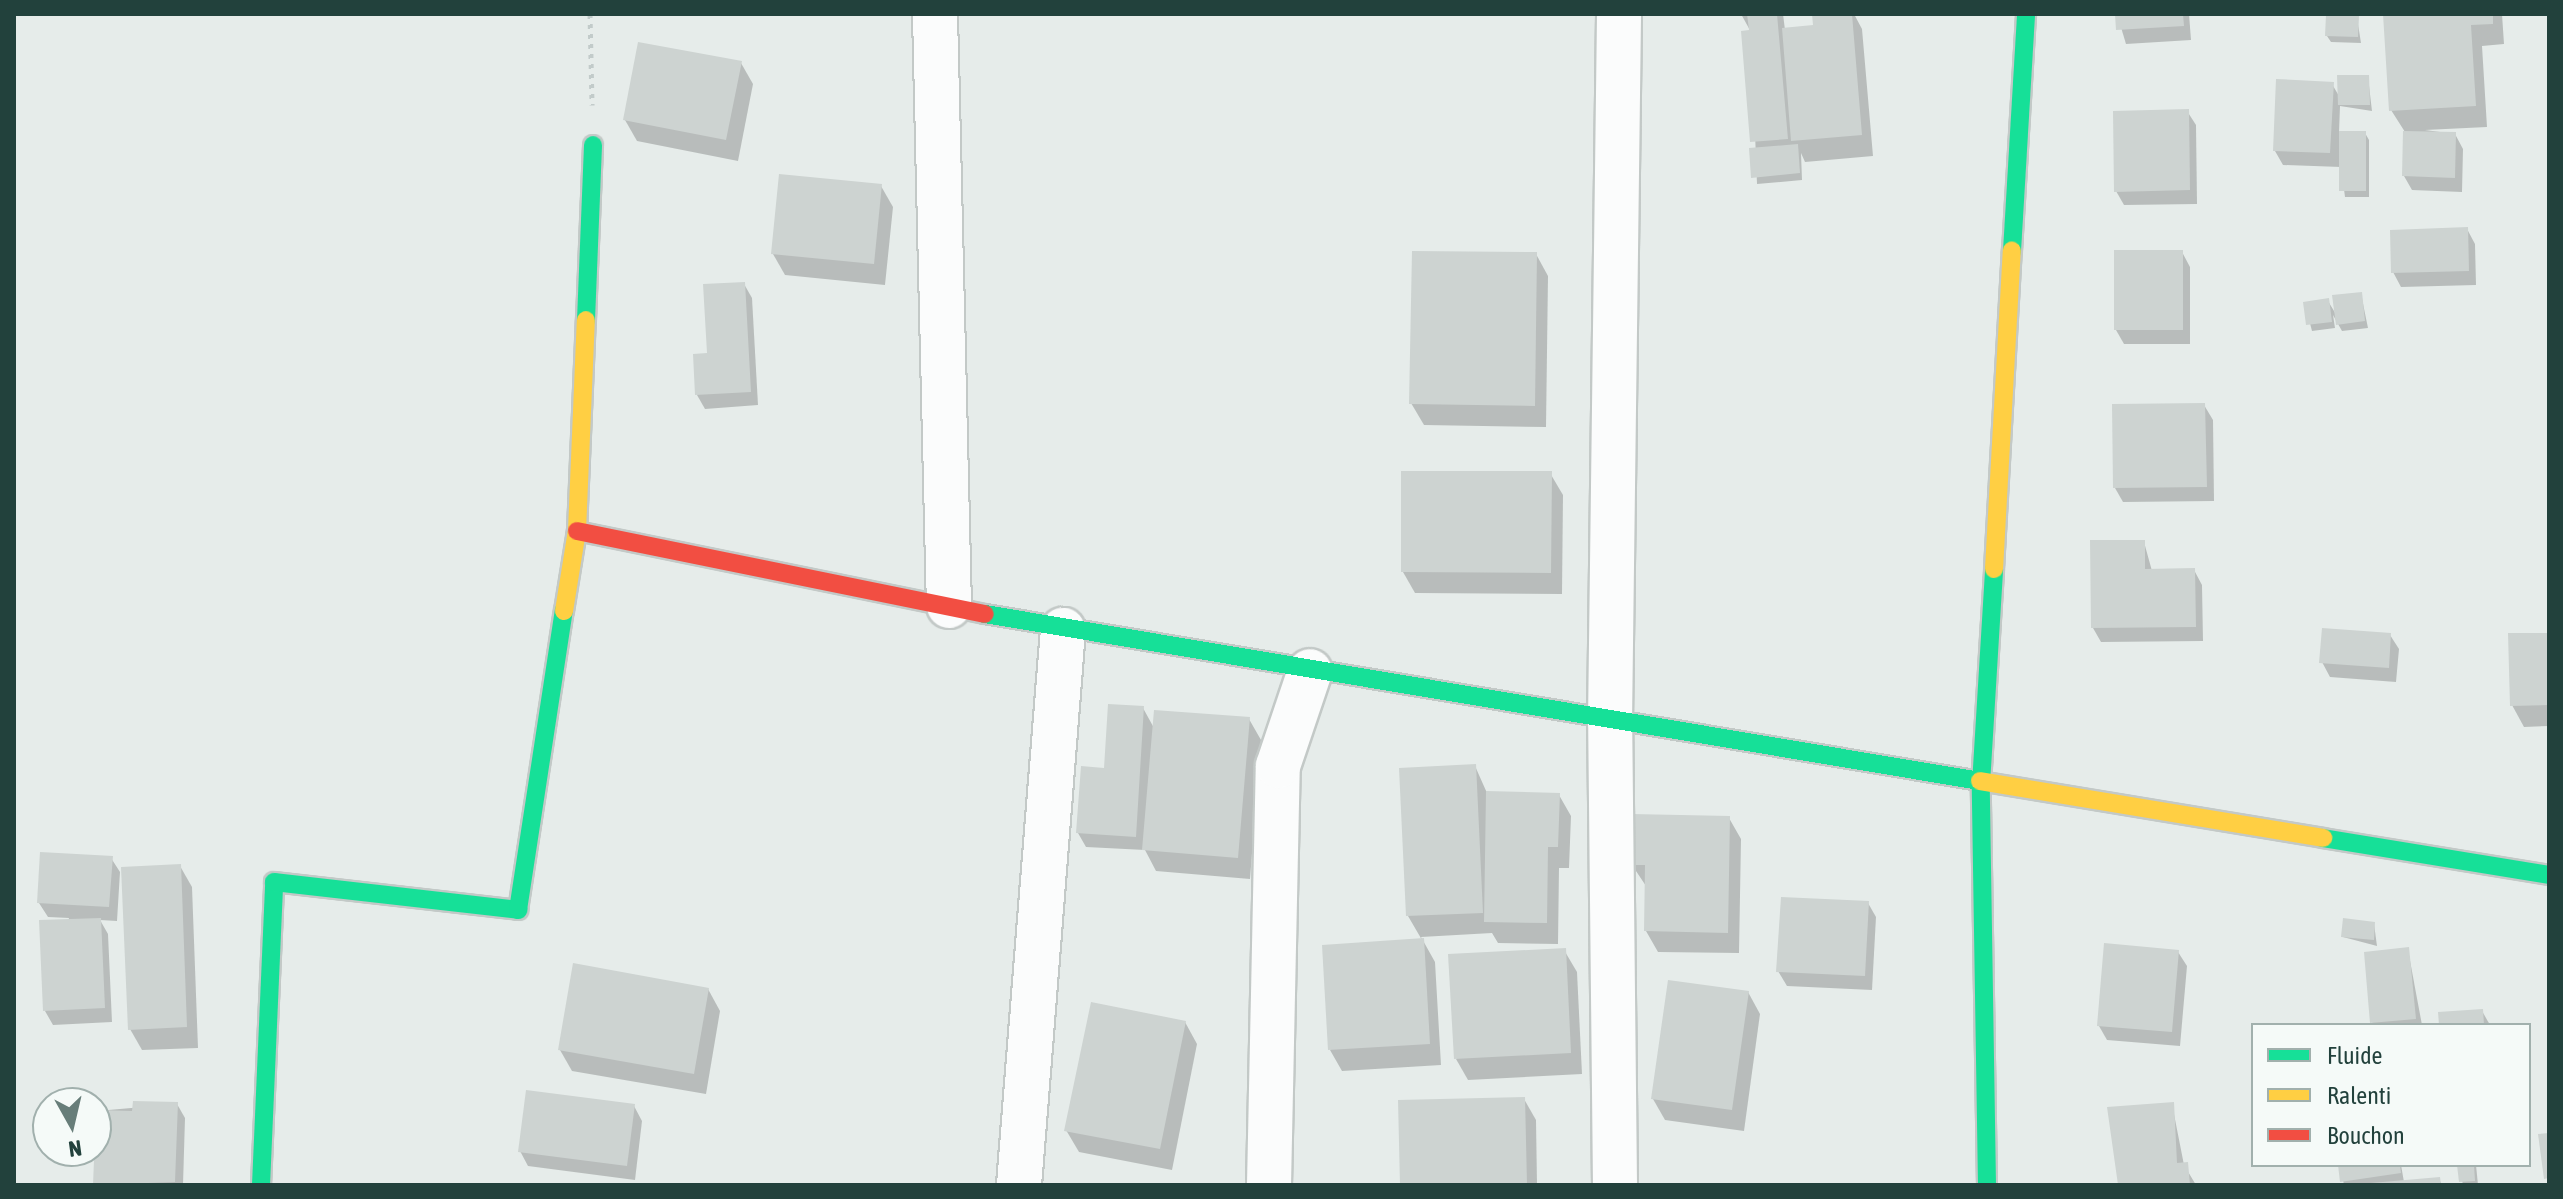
<!DOCTYPE html>
<html>
<head>
<meta charset="utf-8">
<style>
	body { margin:0 }
	#map { position:relative; width:2563px; height:1199px; overflow:hidden; background:#e6ecea; font-family:"Asap Condensed",sans-serif }
	div>[style] { position:absolute }
	.shadow>* { inset:0; background:#0003 }
	.building>* { inset:0; background:#cdd3d1 }
	.path>* { height:5px; margin-top:-2.5px; transform-origin:0; background:repeating-linear-gradient(90deg,#c2cbca 0 4px,transparent 0 10px) }
	.roads { filter:drop-shadow(2px 0 #c3c9c7) drop-shadow(-2px 0 #c3c9c7) drop-shadow(0 2px #c3c9c7) drop-shadow(0 -2px #c3c9c7) }
	.street>* { height:44px; margin:-22px; padding:0 22px; transform-origin:22px; border-radius:22px; background:#fbfcfc }
	.fast>* { height:18px; margin:-9px; padding:0 9px; transform-origin:9px; border-radius:9px; background:#16e098 }
	.slow>* { height:18px; margin:-9px; padding:0 9px; transform-origin:9px; border-radius:9px; background:#ffcf43 }
	.jam>* { height:18px; margin:-9px; padding:0 9px; transform-origin:9px; border-radius:9px; background:#f24e42 }
	span { translate:-50% -50%; white-space:nowrap; text-align:center; line-height:1.15; -webkit-text-stroke:6px #f5faf8; paint-order:stroke }
	.frame { position:absolute; inset:0; border:16px solid #22413c; pointer-events:none }
	.legend { position:absolute; left:2251px; top:1023px; width:280px; height:144px; box-sizing:border-box; background:#f5faf8; border:2px solid #a1b0ad; margin:0; padding:10px 14px; list-style:none; font-size:24px; color:#22413c }
	.legend li { display:flex; align-items:center; gap:16px; height:40px }
	.legend b { width:40px; border:2px solid #a1b0ad }
	.north { position:absolute; left:32px; top:1087px; width:80px; height:80px; box-sizing:border-box; background:#f5faf8; border:2px solid #a1b0ad; border-radius:50%; rotate:172deg; font-size:22px; font-weight:700; line-height:32px; text-align:center; color:#22413c }
	.north::after { content:''; display:block; margin:auto; width:28px; height:36px; background:#677d79; clip-path:polygon(50% 0,100% 100%,50% 72%,0 100%) }
</style>
</head>
<body>
<div id="map">
	<div class="shadow">
		<div style="clip-path:polygon(1783px 14px,1785px 30px,1815px 27px,1814px 14px,1854px 14px,1862px 29px,1873px 156px,1805px 162px,1801px 153px,1802px 180px,1757px 184px,1751px 32px,1741px 14px)"></div>
		<div style="clip-path:polygon(2117px 14px,2189px 14px,2191px 40px,2126px 44px)"></div>
		<div style="clip-path:polygon(2385px 14px,2502px 14px,2504px 44px,2482px 46px,2487px 127px,2425px 130px,2455px 134px,2463px 149px,2462px 192px,2412px 190px,2404px 176px,2405px 132px,2391px 110px)"></div>
		<div style="clip-path:polygon(2357px 18px,2361px 43px,2331px 42px,2327px 36px)"></div>
		<div style="clip-path:polygon(741px 63px,753px 84px,738px 161px,637px 141px,625px 120px)"></div>
		<div style="clip-path:polygon(2368px 77px,2372px 111px,2340px 106px,2339px 133px,2365px 133px,2369px 140px,2369px 197px,2345px 197px,2341px 167px,2283px 165px,2275px 151px,2332px 84px,2339px 96px)"></div>
		<div style="clip-path:polygon(2187px 111px,2196px 125px,2197px 204px,2124px 205px,2116px 191px)"></div>
		<div style="clip-path:polygon(881px 186px,893px 207px,885px 285px,785px 275px,773px 254px)"></div>
		<div style="clip-path:polygon(2467px 229px,2475px 244px,2476px 285px,2401px 287px,2393px 272px)"></div>
		<div style="clip-path:polygon(2182px 252px,2190px 267px,2190px 344px,2124px 344px,2116px 330px)"></div>
		<div style="clip-path:polygon(1536px 254px,1548px 276px,1546px 427px,1424px 425px,1411px 403px)"></div>
		<div style="clip-path:polygon(744px 284px,752px 298px,758px 405px,705px 409px,697px 395px)"></div>
		<div style="clip-path:polygon(2361px 294px,2368px 328px,2342px 331px,2333px 315px,2335px 328px,2312px 331px,2305px 304px,2328px 301px,2337px 316px)"></div>
		<div style="clip-path:polygon(2204px 405px,2213px 420px,2214px 501px,2123px 502px,2115px 488px)"></div>
		<div style="clip-path:polygon(1550px 473px,1563px 495px,1562px 594px,1415px 593px,1403px 572px)"></div>
		<div style="clip-path:polygon(2144px 542px,2152px 571px,2194px 570px,2202px 585px,2203px 641px,2101px 642px,2093px 628px)"></div>
		<div style="clip-path:polygon(2390px 635px,2399px 649px,2396px 682px,2330px 677px,2322px 662px)"></div>
		<div style="clip-path:polygon(2549px 635px,2549px 726px,2524px 727px,2512px 705px)"></div>
		<div style="clip-path:polygon(1143px 708px,1154px 728px,1249px 719px,1261px 740px,1250px 879px,1156px 871px,1145px 850px,1086px 847px,1078px 833px)"></div>
		<div style="clip-path:polygon(1475px 766px,1487px 793px,1559px 795px,1571px 816px,1569px 868px,1559px 868px,1558px 944px,1498px 943px,1492px 933px,1421px 937px,1435px 962px,1441px 1065px,1342px 1071px,1330px 1050px,1422px 940px,1408px 916px)"></div>
		<div style="clip-path:polygon(1729px 818px,1741px 839px,1739px 953px,1658px 952px,1646px 931px,1646px 886px,1632px 865px)"></div>
		<div style="clip-path:polygon(111px 858px,120px 872px,117px 921px,100px 920px,108px 934px,112px 1022px,53px 1025px,45px 1011px,69px 918px,48px 917px,39px 903px)"></div>
		<div style="clip-path:polygon(180px 866px,192px 887px,198px 1048px,142px 1050px,130px 1029px)"></div>
		<div style="clip-path:polygon(1868px 903px,1876px 917px,1872px 990px,1787px 986px,1778px 971px)"></div>
		<div style="clip-path:polygon(2374px 924px,2377px 946px,2343px 937px)"></div>
		<div style="clip-path:polygon(1564px 950px,1577px 972px,1582px 1074px,1468px 1080px,1456px 1059px)"></div>
		<div style="clip-path:polygon(2408px 950px,2422px 1025px,2374px 1025px,2372px 1022px)"></div>
		<div style="clip-path:polygon(2178px 952px,2187px 966px,2180px 1046px,2107px 1040px,2099px 1026px)"></div>
		<div style="clip-path:polygon(708px 989px,720px 1011px,706px 1094px,572px 1071px,560px 1050px)"></div>
		<div style="clip-path:polygon(1748px 992px,1760px 1014px,1744px 1131px,1665px 1120px,1653px 1099px)"></div>
		<div style="clip-path:polygon(2482px 1011px,2490px 1025px,2441px 1025px)"></div>
		<div style="clip-path:polygon(1185px 1022px,1197px 1044px,1172px 1170px,1079px 1152px,1066px 1130px)"></div>
		<div style="clip-path:polygon(1524px 1099px,1536px 1120px,1537px 1185px,1402px 1185px)"></div>
		<div style="clip-path:polygon(177px 1104px,185px 1118px,183px 1185px,95px 1185px,97px 1111px)"></div>
		<div style="clip-path:polygon(2172px 1104px,2184px 1165px,2196px 1185px,2119px 1185px)"></div>
		<div style="clip-path:polygon(634px 1106px,642px 1121px,635px 1180px,528px 1166px,520px 1151px)"></div>
		<div style="clip-path:polygon(2340px 1165px,2401px 1165px,2404px 1182px,2439px 1179px,2442px 1185px,2344px 1185px)"></div>
		<div style="clip-path:polygon(2459px 1165px,2476px 1165px,2478px 1185px,2463px 1185px)"></div>
	</div>
	<div class="building">
		<div style="clip-path:polygon(1747px 14px,1777px 14px,1788px 139px,1750px 142px,1741px 31px,1749px 30px)"></div>
		<div style="clip-path:polygon(1812px 14px,1852px 14px,1862px 135px,1791px 141px,1782px 28px,1813px 25px)"></div>
		<div style="clip-path:polygon(2115px 14px,2183px 14px,2184px 26px,2116px 30px)"></div>
		<div style="clip-path:polygon(2383px 14px,2493px 14px,2493px 24px,2471px 25px,2476px 106px,2389px 111px)"></div>
		<div style="clip-path:polygon(2326px 15px,2359px 16px,2358px 37px,2325px 36px)"></div>
		<div style="clip-path:polygon(638px 42px,742px 61px,726px 140px,623px 120px)"></div>
		<div style="clip-path:polygon(2337px 75px,2369px 75px,2370px 105px,2338px 105px)"></div>
		<div style="clip-path:polygon(2276px 79px,2334px 82px,2330px 153px,2273px 151px)"></div>
		<div style="clip-path:polygon(2189px 109px,2190px 190px,2114px 192px,2113px 111px)"></div>
		<div style="clip-path:polygon(2339px 131px,2366px 131px,2366px 191px,2339px 191px)"></div>
		<div style="clip-path:polygon(2403px 131px,2456px 132px,2455px 178px,2402px 176px)"></div>
		<div style="clip-path:polygon(1798px 144px,1800px 173px,1751px 178px,1749px 148px)"></div>
		<div style="clip-path:polygon(779px 174px,882px 184px,874px 264px,771px 254px)"></div>
		<div style="clip-path:polygon(2468px 227px,2469px 271px,2391px 273px,2390px 230px)"></div>
		<div style="clip-path:polygon(2114px 250px,2183px 250px,2183px 330px,2114px 330px)"></div>
		<div style="clip-path:polygon(1412px 251px,1537px 252px,1535px 406px,1409px 404px)"></div>
		<div style="clip-path:polygon(745px 282px,751px 392px,695px 395px,693px 354px,707px 353px,703px 284px)"></div>
		<div style="clip-path:polygon(2362px 292px,2365px 321px,2336px 325px,2332px 295px)"></div>
		<div style="clip-path:polygon(2329px 298px,2332px 322px,2306px 325px,2303px 302px)"></div>
		<div style="clip-path:polygon(2205px 403px,2207px 487px,2113px 488px,2112px 404px)"></div>
		<div style="clip-path:polygon(1401px 471px,1552px 471px,1551px 573px,1401px 572px)"></div>
		<div style="clip-path:polygon(2090px 540px,2145px 540px,2145px 569px,2195px 568px,2196px 627px,2091px 628px)"></div>
		<div style="clip-path:polygon(2322px 628px,2391px 633px,2389px 668px,2319px 663px)"></div>
		<div style="clip-path:polygon(2508px 633px,2549px 633px,2549px 705px,2510px 706px)"></div>
		<div style="clip-path:polygon(1108px 704px,1144px 706px,1136px 837px,1076px 833px,1081px 766px,1104px 768px)"></div>
		<div style="clip-path:polygon(1154px 710px,1250px 717px,1238px 858px,1142px 850px)"></div>
		<div style="clip-path:polygon(1476px 764px,1483px 913px,1406px 916px,1399px 768px)"></div>
		<div style="clip-path:polygon(1486px 791px,1560px 793px,1558px 847px,1548px 847px,1547px 923px,1484px 922px)"></div>
		<div style="clip-path:polygon(1631px 814px,1730px 816px,1728px 933px,1644px 931px,1645px 865px,1630px 865px)"></div>
		<div style="clip-path:polygon(40px 852px,113px 856px,109px 907px,37px 903px)"></div>
		<div style="clip-path:polygon(181px 864px,187px 1027px,128px 1030px,121px 867px)"></div>
		<div style="clip-path:polygon(1781px 897px,1869px 901px,1865px 976px,1776px 972px)"></div>
		<div style="clip-path:polygon(101px 918px,105px 1008px,43px 1011px,39px 920px)"></div>
		<div style="clip-path:polygon(2343px 918px,2375px 922px,2374px 940px,2341px 937px)"></div>
		<div style="clip-path:polygon(1424px 938px,1430px 1044px,1328px 1050px,1322px 945px)"></div>
		<div style="clip-path:polygon(2104px 943px,2179px 950px,2172px 1032px,2097px 1026px)"></div>
		<div style="clip-path:polygon(2409px 947px,2416px 1019px,2370px 1023px,2364px 952px)"></div>
		<div style="clip-path:polygon(1566px 948px,1571px 1053px,1454px 1059px,1448px 954px)"></div>
		<div style="clip-path:polygon(573px 963px,709px 988px,694px 1074px,558px 1050px)"></div>
		<div style="clip-path:polygon(1668px 980px,1749px 991px,1732px 1110px,1651px 1099px)"></div>
		<div style="clip-path:polygon(1091px 1002px,1186px 1021px,1160px 1149px,1064px 1131px)"></div>
		<div style="clip-path:polygon(2483px 1009px,2484px 1025px,2439px 1025px,2438px 1012px)"></div>
		<div style="clip-path:polygon(526px 1090px,635px 1104px,627px 1166px,518px 1152px)"></div>
		<div style="clip-path:polygon(1525px 1097px,1527px 1185px,1400px 1185px,1398px 1100px)"></div>
		<div style="clip-path:polygon(133px 1101px,178px 1102px,175px 1182px,93px 1185px,96px 1110px,132px 1111px)"></div>
		<div style="clip-path:polygon(2174px 1102px,2177px 1163px,2188px 1162px,2190px 1185px,2118px 1185px,2107px 1107px)"></div>
		<div style="clip-path:polygon(2549px 1133px,2549px 1178px,2544px 1179px,2538px 1134px)"></div>
		<div style="clip-path:polygon(2338px 1165px,2400px 1165px,2401px 1173px,2340px 1182px)"></div>
		<div style="clip-path:polygon(2457px 1165px,2474px 1165px,2475px 1181px,2459px 1182px)"></div>
		<div style="clip-path:polygon(2440px 1177px,2441px 1185px,2371px 1185px,2371px 1183px)"></div>
	</div>
	<div class="path">
		<div style="left:590px;top:14px;width:91px;rotate:88.7deg"></div>
	</div>
	<div class="roads">
		<div class="street">
			<div style="left:935px;top:14px;width:592px;rotate:88.65deg"></div>
			<div style="left:1019px;top:1185px;width:557px;rotate:-85.47deg"></div>
			<div style="left:1269px;top:1185px;width:419px;rotate:-88.8deg"></div>
			<div style="left:1278px;top:766px;width:100px;rotate:-71.4deg"></div>
			<div style="left:1615px;top:1185px;width:463px;rotate:-90.6deg"></div>
			<div style="left:1610px;top:722px;width:708px;rotate:-89.27deg"></div>
		</div>
		<div class="fast">
			<div style="left:2012px;top:251px;width:237px;rotate:-86.6deg"></div>
			<div style="left:586px;top:320px;width:175px;rotate:-87.7deg"></div>
			<div style="left:985px;top:614px;width:1009px;rotate:9.53deg"></div>
			<div style="left:2323px;top:838px;width:229px;rotate:9.3deg"></div>
			<div style="left:261px;top:1185px;width:303px;rotate:-87.5deg"></div>
			<div style="left:274px;top:882px;width:246px;rotate:6.5deg"></div>
			<div style="left:518px;top:910px;width:303px;rotate:-81.3deg"></div>
			<div style="left:1987px;top:1185px;width:401px;rotate:-90.9deg"></div>
			<div style="left:1981px;top:784px;width:215px;rotate:-86.5deg"></div>
		</div>
		<div class="slow">
			<div style="left:1994px;top:569px;width:319px;rotate:-86.8deg"></div>
			<div style="left:564px;top:611px;width:81px;rotate:-80.8deg"></div>
			<div style="left:577px;top:531px;width:211px;rotate:-87.6deg"></div>
			<div style="left:1980px;top:781px;width:348px;rotate:9.4deg"></div>
		</div>
		<div class="jam">
			<div style="left:577px;top:531px;width:416px;rotate:11.5deg"></div>
		</div>
	</div>
	<div class="frame"></div>
	<ul class="legend">
	<li><b style="height:10px;background:#16e098"></b>Fluide</li>
	<li><b style="height:10px;background:#ffcf43"></b>Ralenti</li>
	<li><b style="height:10px;background:#f24e42"></b>Bouchon</li>
	</ul>
	<div class="north">N</div>
</div>
</body>
</html>
